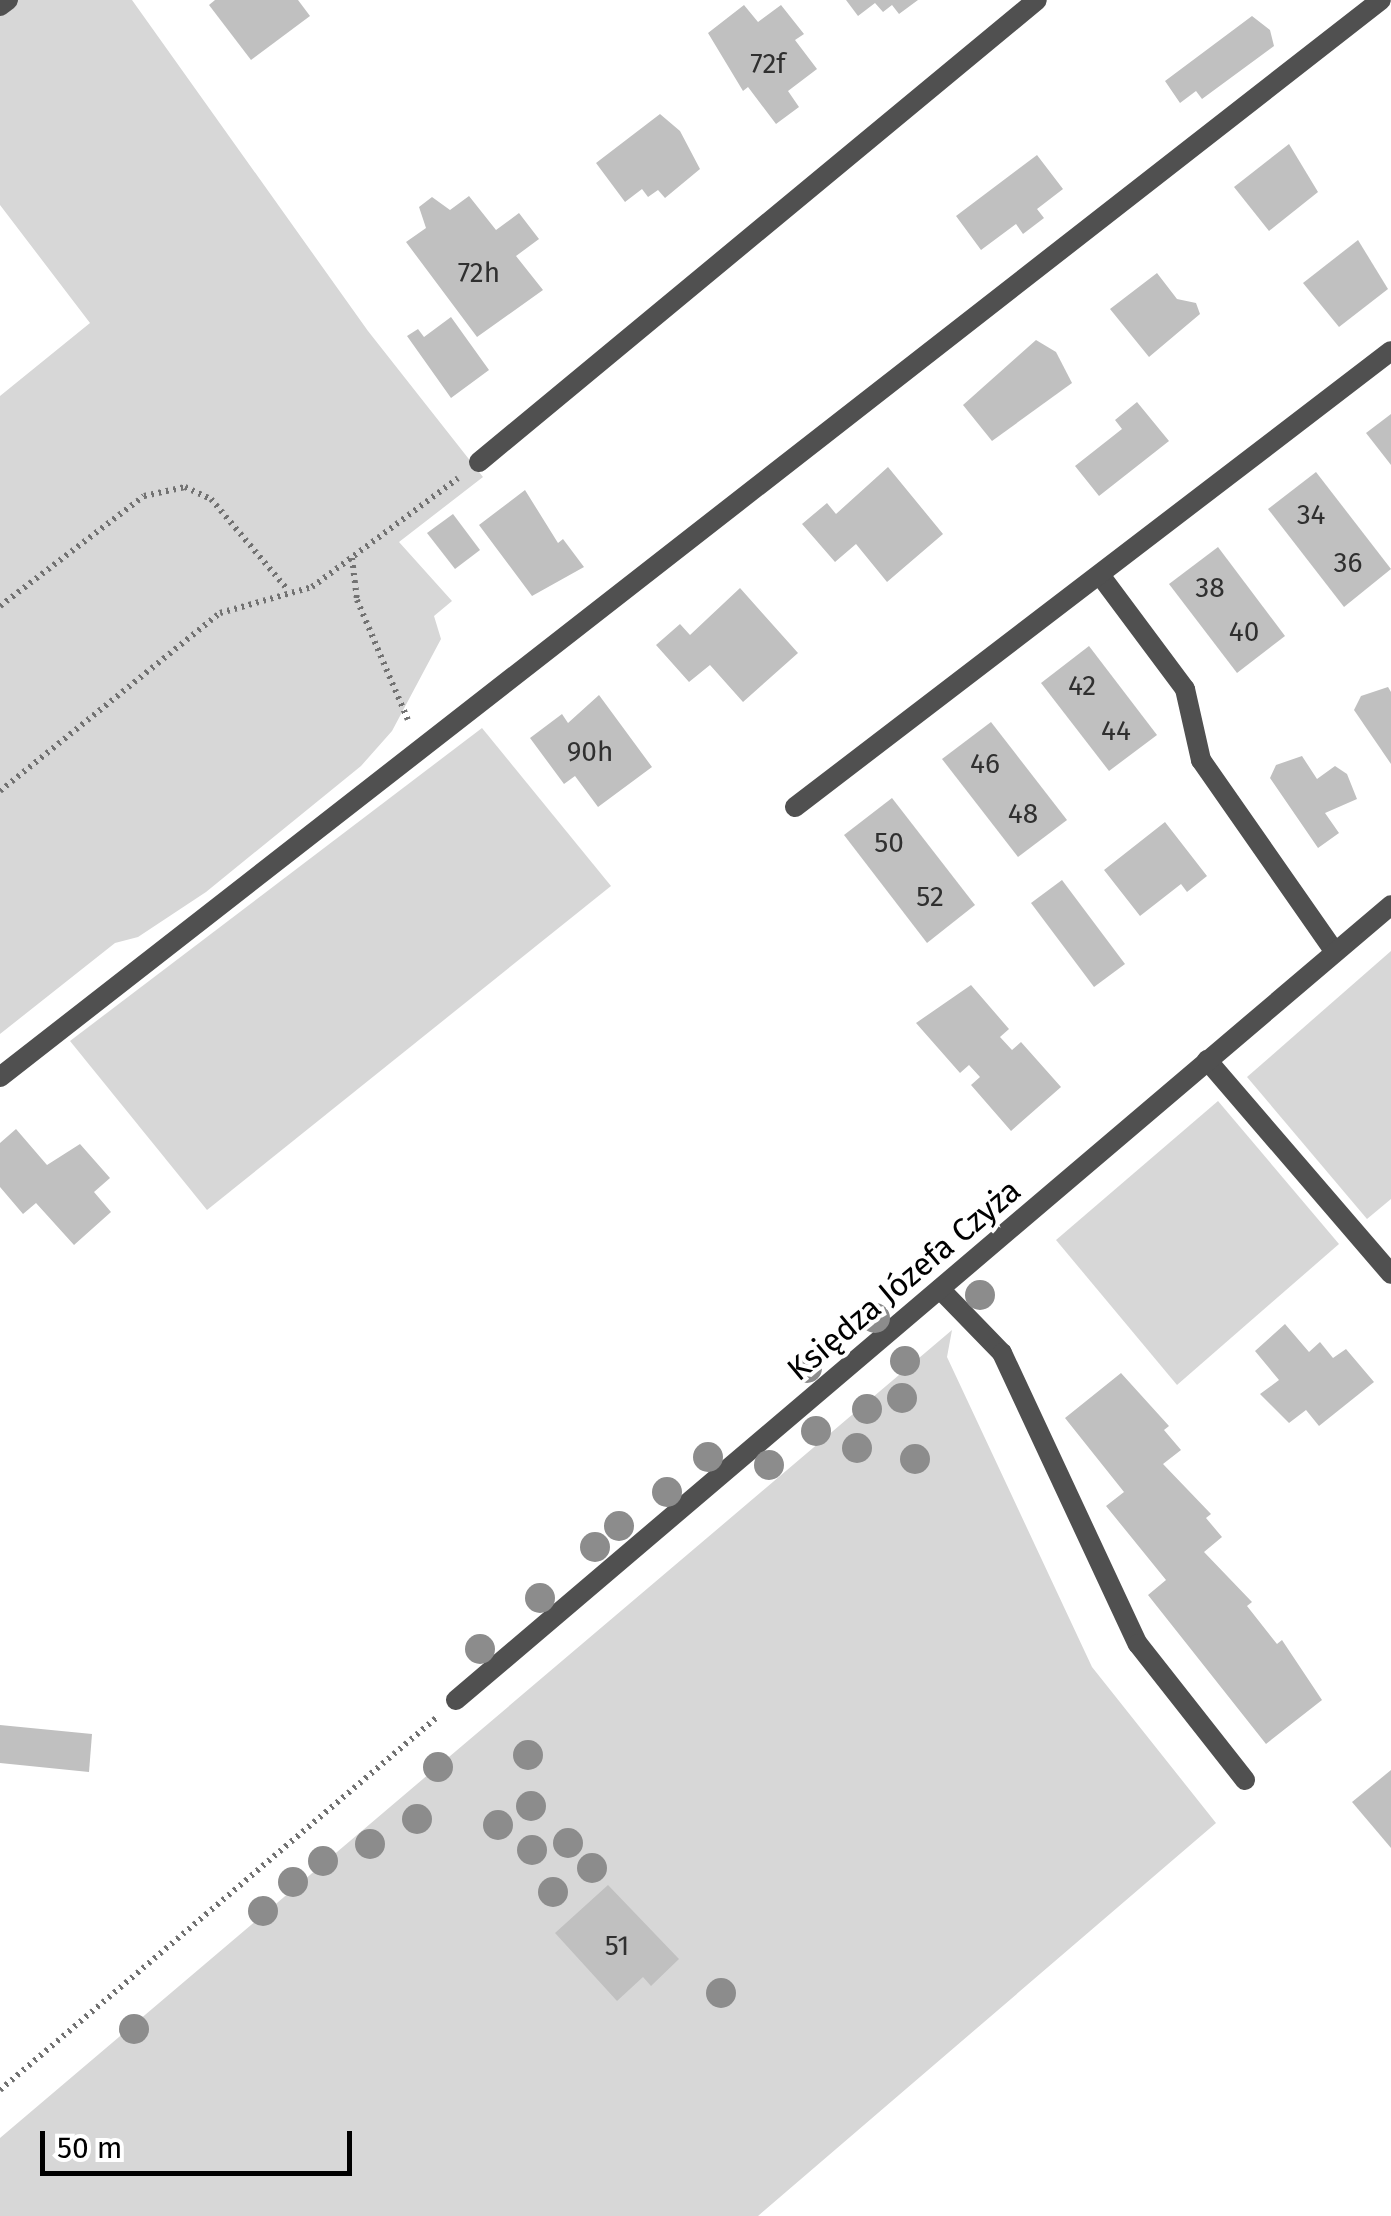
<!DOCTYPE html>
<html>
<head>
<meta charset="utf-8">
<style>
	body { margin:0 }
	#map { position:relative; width:1391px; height:2216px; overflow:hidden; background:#fff; font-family:"Fira Sans",sans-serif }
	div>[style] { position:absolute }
	.green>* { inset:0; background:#d7d7d7 }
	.building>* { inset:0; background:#c0c0c0 }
	.path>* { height:6px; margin-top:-3px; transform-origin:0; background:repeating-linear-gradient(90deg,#727272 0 2.5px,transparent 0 7.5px) }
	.lane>* { height:20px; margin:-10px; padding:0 10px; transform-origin:10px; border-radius:10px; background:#505050 }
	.street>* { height:20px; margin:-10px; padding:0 10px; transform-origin:10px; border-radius:10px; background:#505050 }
	.trees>* { width:30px; height:30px; margin:-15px; border-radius:50%; background:#8c8c8c }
	span { translate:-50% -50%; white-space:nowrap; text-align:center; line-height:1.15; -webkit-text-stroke:8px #fff; paint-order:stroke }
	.number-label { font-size:28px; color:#303030 }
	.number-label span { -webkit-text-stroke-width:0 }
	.street-label { font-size:32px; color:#000 }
	.scale { position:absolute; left:40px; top:2131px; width:312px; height:45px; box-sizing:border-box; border:5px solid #000; border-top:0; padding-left:12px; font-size:30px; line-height:35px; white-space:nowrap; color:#000; -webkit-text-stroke:8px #fff; paint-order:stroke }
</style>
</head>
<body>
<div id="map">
	<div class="green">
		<div style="clip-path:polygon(0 0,132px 0,368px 331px,483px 477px,399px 542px,452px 601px,434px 616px,441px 639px,392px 731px,361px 766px,206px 892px,138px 937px,115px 943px,0 1034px,0 396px,90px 323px,0 205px)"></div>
		<div style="clip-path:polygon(482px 728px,611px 886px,207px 1210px,70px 1041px)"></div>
		<div style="clip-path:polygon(1391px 951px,1391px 1199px,1367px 1219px,1247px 1077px)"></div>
		<div style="clip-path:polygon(1218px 1101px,1339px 1244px,1177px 1385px,1056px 1240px)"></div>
		<div style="clip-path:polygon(952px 1330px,947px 1357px,1092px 1667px,1216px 1823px,758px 2216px,0 2216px,0 2138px)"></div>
	</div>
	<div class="building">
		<div style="clip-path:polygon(215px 0,298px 0,310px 16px,251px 60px,209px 5px)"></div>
		<div style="clip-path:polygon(846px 0,918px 0,899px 14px,892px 5px,883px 12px,875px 3px,858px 16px)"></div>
		<div style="clip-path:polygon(744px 5px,758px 22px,781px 5px,804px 34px,795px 40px,817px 69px,788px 91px,799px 107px,776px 124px,748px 87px,743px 91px,708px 33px)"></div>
		<div style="clip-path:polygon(1252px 16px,1270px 30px,1274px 46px,1202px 99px,1196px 91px,1180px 103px,1165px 81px)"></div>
		<div style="clip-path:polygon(660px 114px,680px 131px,700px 169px,665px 198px,658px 190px,648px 197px,642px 189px,625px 202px,596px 163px)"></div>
		<div style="clip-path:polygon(1289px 144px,1318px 192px,1269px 231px,1234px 187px)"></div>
		<div style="clip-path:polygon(1037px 155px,1063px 189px,1037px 209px,1044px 218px,1023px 234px,1016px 224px,981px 250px,956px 216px)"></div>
		<div style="clip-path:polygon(469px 196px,496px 230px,519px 213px,539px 239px,516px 256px,543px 290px,477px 337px,406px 242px,426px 228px,419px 207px,432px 197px,450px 210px)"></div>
		<div style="clip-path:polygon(1358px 240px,1388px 289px,1339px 327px,1303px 283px)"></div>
		<div style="clip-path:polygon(1157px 273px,1177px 299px,1196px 303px,1200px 314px,1149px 357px,1110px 309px)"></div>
		<div style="clip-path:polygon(451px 317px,489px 370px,451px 398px,407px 336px,418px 329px,424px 337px)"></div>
		<div style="clip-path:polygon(1036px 340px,1056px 352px,1072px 383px,992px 441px,963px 405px)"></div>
		<div style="clip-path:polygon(1137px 402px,1169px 441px,1099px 496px,1075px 466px,1122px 429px,1115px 420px)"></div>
		<div style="clip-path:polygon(1391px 414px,1391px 465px,1366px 433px)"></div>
		<div style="clip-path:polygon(888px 467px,943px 534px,887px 582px,856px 544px,835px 562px,802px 524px,827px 503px,836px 514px)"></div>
		<div style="clip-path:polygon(1316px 472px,1391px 569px,1344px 607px,1268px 509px)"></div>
		<div style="clip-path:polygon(525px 490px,558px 543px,563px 539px,584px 567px,532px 596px,479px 525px)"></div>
		<div style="clip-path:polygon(453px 514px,480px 550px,455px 569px,427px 533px)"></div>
		<div style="clip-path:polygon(1218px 547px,1285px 636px,1237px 673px,1169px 584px)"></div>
		<div style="clip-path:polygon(740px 588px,798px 653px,743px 702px,710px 665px,689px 682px,656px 645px,680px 624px,690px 635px)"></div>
		<div style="clip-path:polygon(1089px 646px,1157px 735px,1109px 771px,1041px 683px)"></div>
		<div style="clip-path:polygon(1388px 687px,1391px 692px,1391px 764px,1354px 710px,1361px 696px)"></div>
		<div style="clip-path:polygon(599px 695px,652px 767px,598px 807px,575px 776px,564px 784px,530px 738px,562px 714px,568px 723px)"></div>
		<div style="clip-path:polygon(991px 722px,1067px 820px,1018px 857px,942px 759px)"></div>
		<div style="clip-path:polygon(1302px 756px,1317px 779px,1335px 766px,1347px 774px,1357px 799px,1325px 813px,1339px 833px,1318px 848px,1270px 778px,1276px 765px)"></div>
		<div style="clip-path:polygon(892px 798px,975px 905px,927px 943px,844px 835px)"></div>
		<div style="clip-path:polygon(1165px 822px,1207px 876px,1187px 892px,1181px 884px,1140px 916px,1104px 870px)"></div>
		<div style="clip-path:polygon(1062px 880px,1125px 964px,1094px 987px,1031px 903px)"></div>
		<div style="clip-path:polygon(971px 985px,1009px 1029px,1000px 1037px,1012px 1050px,1021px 1042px,1061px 1087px,1011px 1131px,971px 1085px,980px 1077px,969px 1065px,960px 1073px,916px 1023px)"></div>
		<div style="clip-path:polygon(16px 1129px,47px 1165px,80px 1144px,110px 1178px,94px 1192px,111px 1212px,74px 1245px,36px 1203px,23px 1214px,0 1187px,0 1143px)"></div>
		<div style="clip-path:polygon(1285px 1324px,1309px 1352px,1320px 1342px,1333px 1358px,1346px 1349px,1374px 1382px,1319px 1426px,1306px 1410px,1289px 1423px,1260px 1394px,1279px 1380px,1255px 1351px)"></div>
		<div style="clip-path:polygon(1121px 1373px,1169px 1426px,1164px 1430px,1181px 1450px,1163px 1464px,1211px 1514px,1206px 1518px,1222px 1537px,1204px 1552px,1252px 1602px,1247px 1606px,1277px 1644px,1282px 1640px,1322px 1700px,1266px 1744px,1148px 1595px,1166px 1580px,1106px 1506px,1124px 1492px,1065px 1418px)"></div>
		<div style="clip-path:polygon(0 1725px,92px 1734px,89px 1772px,0 1763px)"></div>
		<div style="clip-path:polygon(1391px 1770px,1391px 1848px,1352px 1802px)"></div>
		<div style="clip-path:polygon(608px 1885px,679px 1959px,651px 1986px,643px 1977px,617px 2001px,555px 1933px)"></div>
	</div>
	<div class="path">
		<div style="left:352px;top:558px;width:42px;rotate:83.2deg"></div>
		<div style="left:357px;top:600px;width:130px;rotate:67deg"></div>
		<div style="left:0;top:606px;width:181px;rotate:-37.4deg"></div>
		<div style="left:144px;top:496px;width:42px;rotate:-12.4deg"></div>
		<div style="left:185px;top:487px;width:29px;rotate:25deg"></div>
		<div style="left:211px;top:499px;width:118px;rotate:49.8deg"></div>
		<div style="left:0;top:791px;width:283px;rotate:-39deg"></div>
		<div style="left:220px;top:613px;width:96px;rotate:-15.8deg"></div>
		<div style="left:312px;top:587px;width:182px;rotate:-36.7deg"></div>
		<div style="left:0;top:2090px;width:573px;rotate:-40.47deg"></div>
	</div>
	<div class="lane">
		<div style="left:0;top:6px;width:10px;rotate:-37deg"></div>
		<div style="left:940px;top:1289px;width:89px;rotate:45.9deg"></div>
		<div style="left:1002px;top:1353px;width:321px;rotate:65deg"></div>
		<div style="left:1138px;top:1644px;width:173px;rotate:51.8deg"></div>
	</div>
	<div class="street">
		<div style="left:479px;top:462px;width:724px;rotate:-39.62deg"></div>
		<div style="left:1100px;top:575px;width:142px;rotate:53.3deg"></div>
		<div style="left:1185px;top:689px;width:73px;rotate:77.3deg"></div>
		<div style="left:1201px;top:760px;width:234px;rotate:55.1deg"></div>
		<div style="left:795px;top:807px;width:750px;rotate:-37.42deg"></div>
		<div style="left:1207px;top:1060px;width:282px;rotate:49.3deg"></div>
		<div style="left:0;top:1077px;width:1751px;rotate:-37.95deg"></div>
		<div style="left:456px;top:1700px;width:1227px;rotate:-40.37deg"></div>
	</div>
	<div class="trees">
		<div style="left:980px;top:1295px"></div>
		<div style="left:875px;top:1318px"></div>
		<div style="left:905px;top:1361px"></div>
		<div style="left:807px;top:1368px"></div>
		<div style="left:902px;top:1398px"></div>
		<div style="left:867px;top:1409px"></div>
		<div style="left:816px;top:1431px"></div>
		<div style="left:857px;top:1448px"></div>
		<div style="left:708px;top:1457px"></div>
		<div style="left:915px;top:1459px"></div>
		<div style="left:769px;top:1465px"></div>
		<div style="left:667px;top:1492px"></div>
		<div style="left:619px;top:1526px"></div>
		<div style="left:595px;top:1547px"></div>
		<div style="left:540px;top:1598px"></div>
		<div style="left:480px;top:1649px"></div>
		<div style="left:528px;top:1755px"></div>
		<div style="left:438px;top:1767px"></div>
		<div style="left:531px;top:1806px"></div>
		<div style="left:417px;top:1819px"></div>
		<div style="left:498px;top:1825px"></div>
		<div style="left:568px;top:1843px"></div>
		<div style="left:370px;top:1844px"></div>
		<div style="left:532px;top:1850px"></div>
		<div style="left:323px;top:1861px"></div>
		<div style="left:592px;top:1868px"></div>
		<div style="left:293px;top:1882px"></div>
		<div style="left:553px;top:1892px"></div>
		<div style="left:263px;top:1911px"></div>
		<div style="left:721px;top:1993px"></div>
		<div style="left:134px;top:2029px"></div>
	</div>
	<div class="number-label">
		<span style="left:768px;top:64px">72f</span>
		<span style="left:479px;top:273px">72h</span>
		<span style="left:1311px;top:515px">34</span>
		<span style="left:1348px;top:563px">36</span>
		<span style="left:1210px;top:588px">38</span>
		<span style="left:1244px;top:632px">40</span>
		<span style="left:1082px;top:686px">42</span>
		<span style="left:1116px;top:731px">44</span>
		<span style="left:590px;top:752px">90h</span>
		<span style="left:985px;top:764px">46</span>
		<span style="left:1023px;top:814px">48</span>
		<span style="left:889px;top:843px">50</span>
		<span style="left:930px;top:897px">52</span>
		<span style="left:617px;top:1946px">51</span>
	</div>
	<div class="street-label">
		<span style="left:904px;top:1280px;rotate:-40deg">Księdza Józefa Czyża</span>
	</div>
	<div class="scale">50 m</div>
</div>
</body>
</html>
